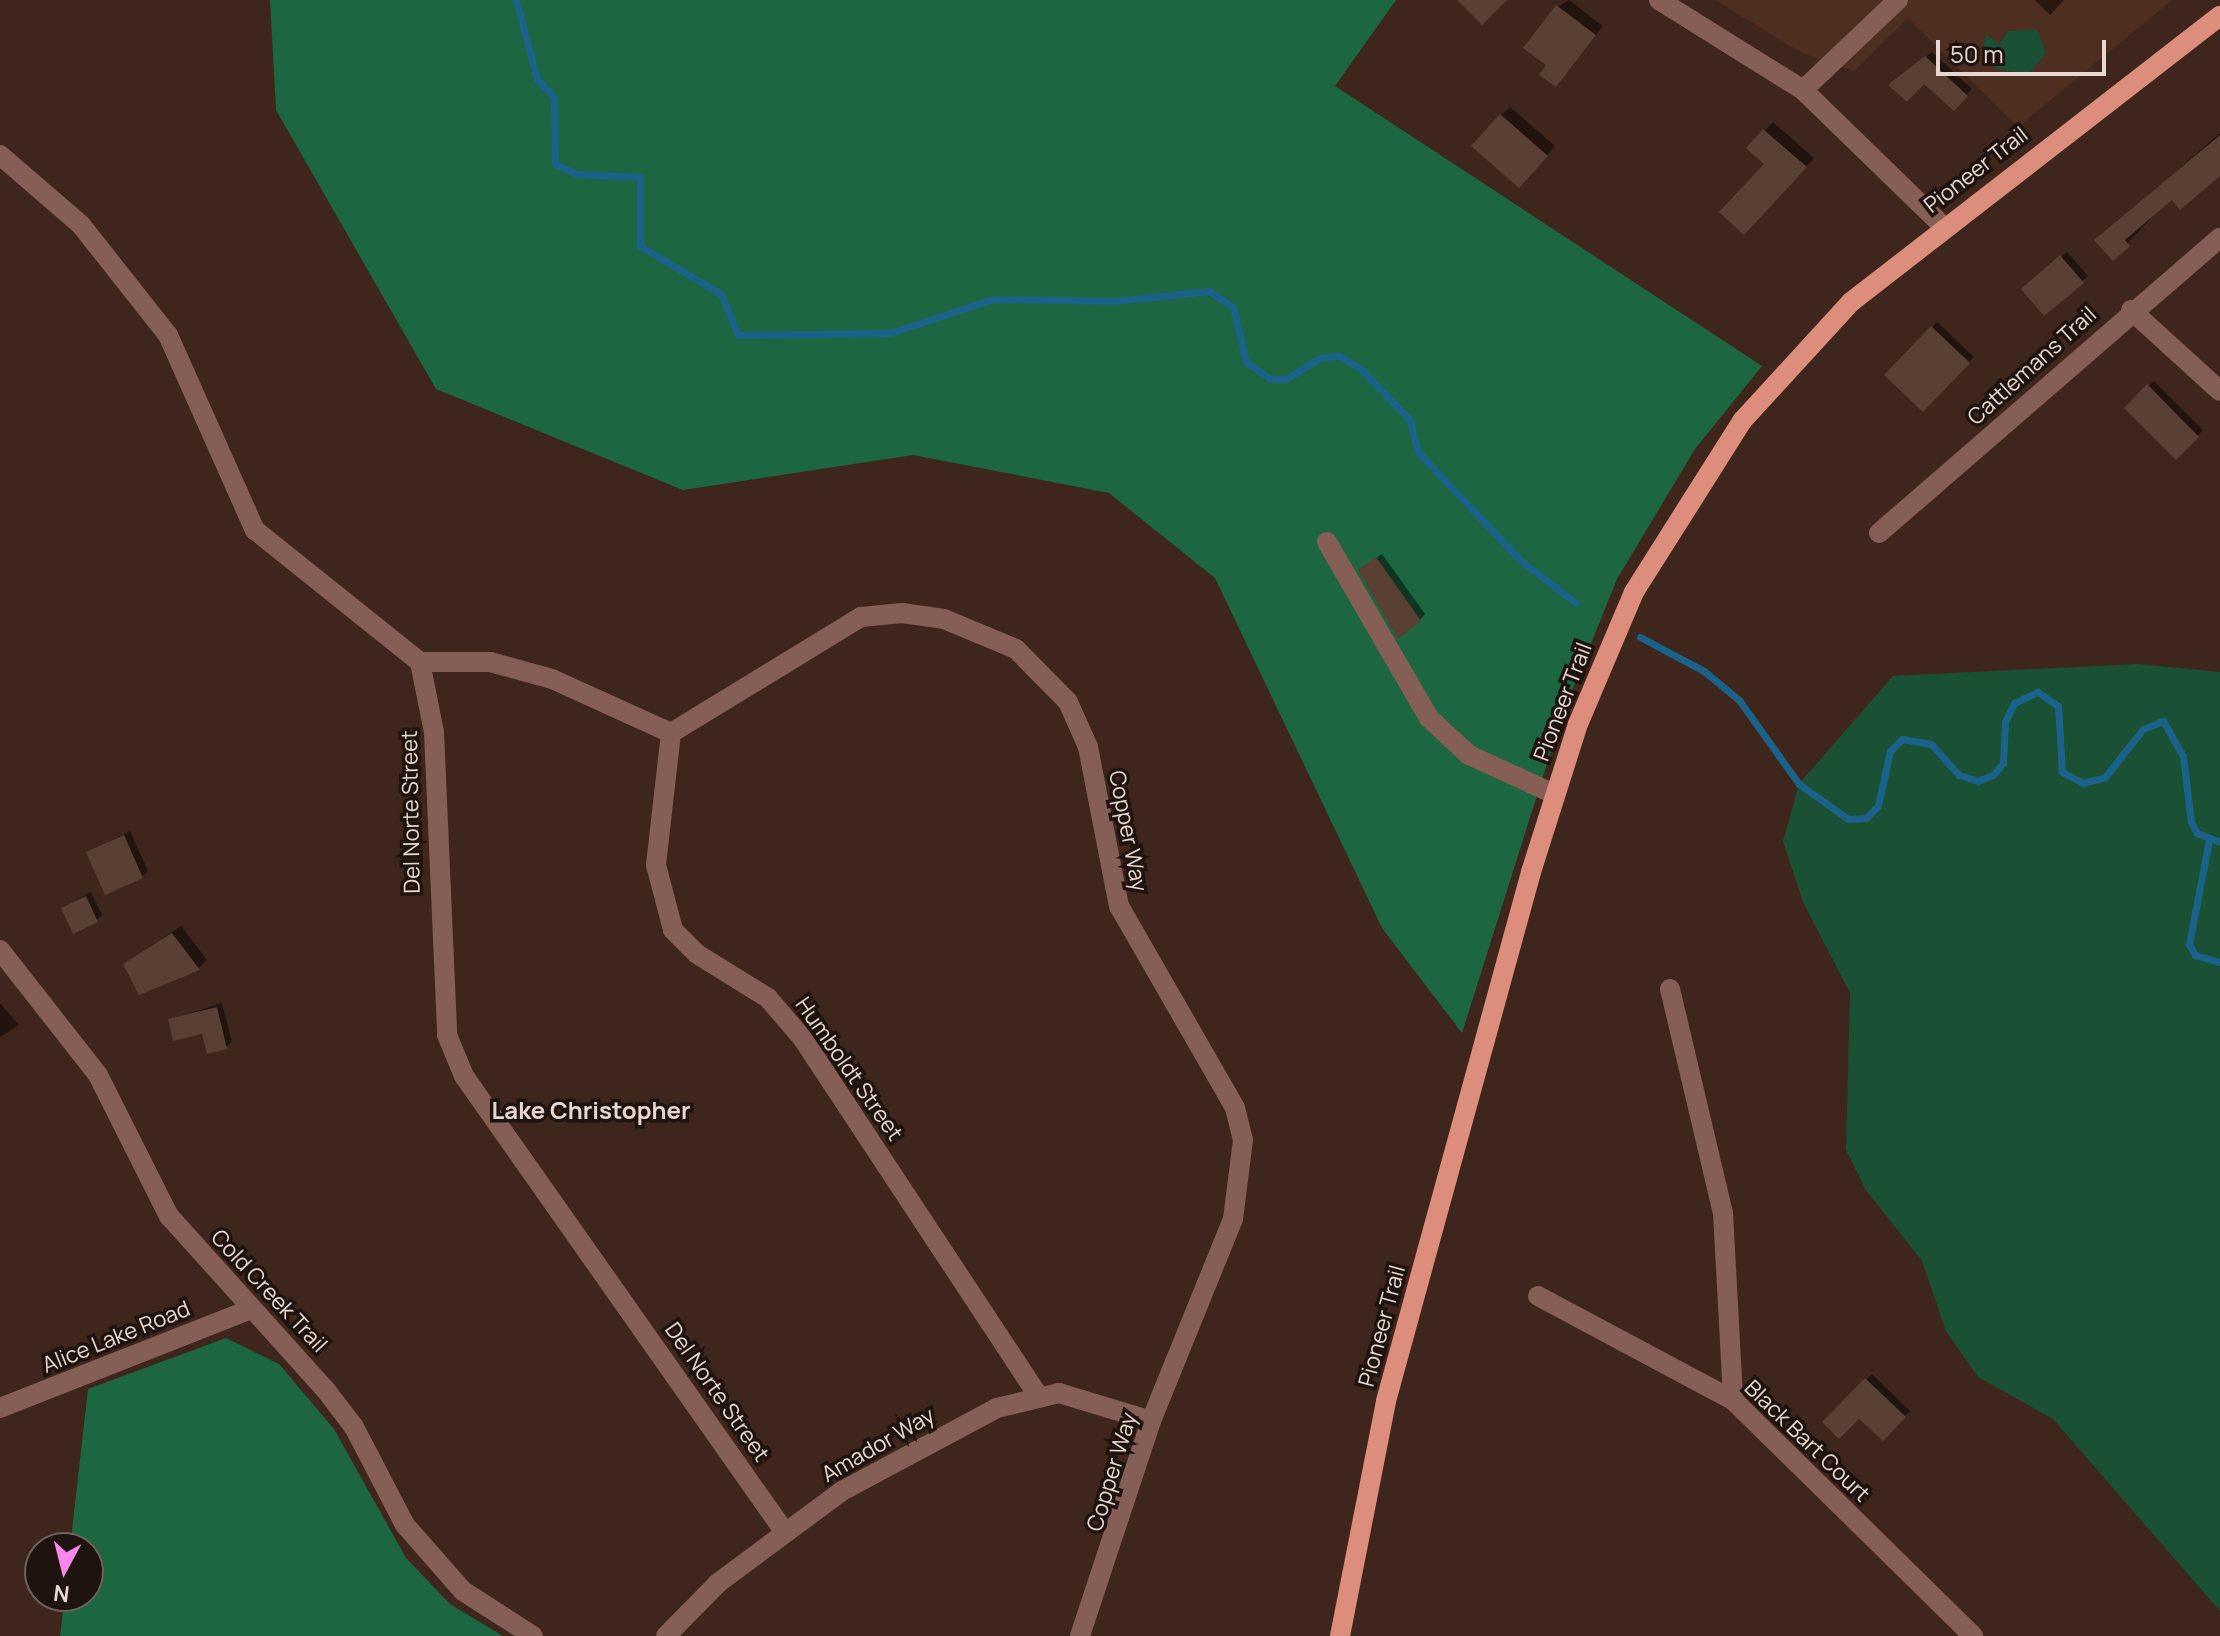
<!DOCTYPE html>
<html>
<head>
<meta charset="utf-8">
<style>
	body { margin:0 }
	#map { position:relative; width:2220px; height:1636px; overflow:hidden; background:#3f261c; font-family:Manrope,sans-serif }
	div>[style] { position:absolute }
	.built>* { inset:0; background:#4d2e20 }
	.green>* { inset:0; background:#1a5134 }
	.forest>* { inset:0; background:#1c6641 }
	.shadow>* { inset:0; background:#0007 }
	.stream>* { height:7px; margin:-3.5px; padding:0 3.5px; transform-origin:3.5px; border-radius:3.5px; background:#1b628b }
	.building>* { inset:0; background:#5a3f34 }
	.minor>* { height:20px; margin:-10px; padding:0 10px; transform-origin:10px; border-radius:10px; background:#855e55 }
	.major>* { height:20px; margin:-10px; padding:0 10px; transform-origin:10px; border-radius:10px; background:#dc8d7b }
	span { translate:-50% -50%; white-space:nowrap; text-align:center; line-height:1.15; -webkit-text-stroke:7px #1e130e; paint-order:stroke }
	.street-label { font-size:22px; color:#e7d7d0 }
	.neighbourhood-label { font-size:24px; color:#e7d7d0; font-weight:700 }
	.north { position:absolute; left:24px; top:1532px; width:80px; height:80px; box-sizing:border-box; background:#1e130e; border:2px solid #6e615c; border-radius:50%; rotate:187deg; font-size:22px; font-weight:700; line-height:32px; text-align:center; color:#e7d7d0 }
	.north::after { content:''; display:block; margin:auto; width:28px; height:36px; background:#f688ec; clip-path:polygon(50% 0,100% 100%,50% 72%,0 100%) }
	.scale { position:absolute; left:1936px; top:40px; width:170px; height:36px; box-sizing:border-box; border:4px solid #e7d7d0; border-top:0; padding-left:10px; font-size:24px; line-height:28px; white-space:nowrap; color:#e7d7d0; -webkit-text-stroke:6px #1e130e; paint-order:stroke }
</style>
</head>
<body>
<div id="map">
	<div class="built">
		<div style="clip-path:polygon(1715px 0,2172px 0,2018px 127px,1908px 18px,1854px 71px,1802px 53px)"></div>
	</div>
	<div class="green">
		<div style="clip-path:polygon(2037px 30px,2046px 53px,2029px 74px,1997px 69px,1982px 56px,1986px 34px,1999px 44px,2008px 31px)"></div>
		<div style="clip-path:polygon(2138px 664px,2220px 672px,2220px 1611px,2053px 1419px,1978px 1377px,1946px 1331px,1922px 1261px,1866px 1190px,1846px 1150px,1850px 993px,1803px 902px,1783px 841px,1799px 784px,1893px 676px)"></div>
	</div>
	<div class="forest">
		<div style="clip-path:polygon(270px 0,1396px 0,1335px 86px,1762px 366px,1695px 449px,1617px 579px,1563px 713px,1462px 1033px,1382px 928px,1215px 578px,1109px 493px,913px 455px,683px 490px,436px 389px,276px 110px)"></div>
		<div style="clip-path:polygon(226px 1338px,279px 1364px,334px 1429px,406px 1558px,450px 1604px,503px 1636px,60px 1636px,65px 1596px,88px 1596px,88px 1548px,70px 1548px,88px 1389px)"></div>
	</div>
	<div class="shadow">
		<div style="clip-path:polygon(1569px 0,1603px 26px,1564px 76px,1558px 7px)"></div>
		<div style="clip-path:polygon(2035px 0,2064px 0,2050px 15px)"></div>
		<div style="clip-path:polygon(1932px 52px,1972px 89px,1954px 108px,1924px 81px,1896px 80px)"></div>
		<div style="clip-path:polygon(1510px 107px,1555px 146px,1527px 177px,1501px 115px)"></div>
		<div style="clip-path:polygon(1773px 122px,1814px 158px,1744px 232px,1766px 164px,1749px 148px)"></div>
		<div style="clip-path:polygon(2220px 133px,2220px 171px,2172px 197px,2113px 258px,2097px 240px)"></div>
		<div style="clip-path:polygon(2067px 252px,2088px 276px,2082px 281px,2029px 284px)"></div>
		<div style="clip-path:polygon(1937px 322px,1974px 357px,1923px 409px,1887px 374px)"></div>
		<div style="clip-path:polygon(2154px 381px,2203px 430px,2176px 457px,2126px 408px)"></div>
		<div style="clip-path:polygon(1382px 554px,1425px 614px,1420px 620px,1366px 565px)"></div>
		<div style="clip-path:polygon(130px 831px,148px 871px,142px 877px,88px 853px)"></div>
		<div style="clip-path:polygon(91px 892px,102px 915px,96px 920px,63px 908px)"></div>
		<div style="clip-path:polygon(181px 926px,207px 960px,199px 968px,126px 964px)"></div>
		<div style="clip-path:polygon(0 1003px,19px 1025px,0 1037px)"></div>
		<div style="clip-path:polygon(222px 1003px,232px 1042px,226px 1047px,170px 1020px)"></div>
		<div style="clip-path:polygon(1872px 1374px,1910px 1411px,1883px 1438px,1859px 1416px,1824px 1422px)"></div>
	</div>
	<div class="stream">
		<div style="left:516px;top:0;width:82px;rotate:75.1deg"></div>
		<div style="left:537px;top:79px;width:25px;rotate:47deg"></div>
		<div style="left:554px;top:97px;width:67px;rotate:89.1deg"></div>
		<div style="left:555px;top:164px;width:23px;rotate:25deg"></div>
		<div style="left:576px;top:174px;width:64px;rotate:2.7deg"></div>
		<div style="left:640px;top:177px;width:69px;rotate:90deg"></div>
		<div style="left:640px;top:246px;width:94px;rotate:30.7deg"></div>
		<div style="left:721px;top:294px;width:44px;rotate:67.5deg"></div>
		<div style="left:738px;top:335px;width:152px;rotate:-0.8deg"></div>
		<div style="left:890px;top:333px;width:108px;rotate:-18.3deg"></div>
		<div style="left:993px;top:299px;width:122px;rotate:0.9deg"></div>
		<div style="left:1115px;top:301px;width:95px;rotate:-6.1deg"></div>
		<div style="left:1209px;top:291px;width:29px;rotate:34deg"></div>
		<div style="left:1233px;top:307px;width:57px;rotate:76.7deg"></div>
		<div style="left:1246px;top:362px;width:29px;rotate:35deg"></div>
		<div style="left:1270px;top:379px;width:16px"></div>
		<div style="left:1286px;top:379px;width:39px;rotate:-32deg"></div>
		<div style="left:1319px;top:358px;width:20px;rotate:-6deg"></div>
		<div style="left:1339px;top:356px;width:24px;rotate:30deg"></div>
		<div style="left:1360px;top:368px;width:72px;rotate:46.1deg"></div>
		<div style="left:1410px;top:420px;width:33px;rotate:76deg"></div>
		<div style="left:1418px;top:452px;width:150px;rotate:46.6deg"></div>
		<div style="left:1521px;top:561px;width:69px;rotate:37.4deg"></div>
		<div style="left:1640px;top:637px;width:72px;rotate:28deg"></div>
		<div style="left:1704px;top:671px;width:45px;rotate:39.6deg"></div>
		<div style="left:1739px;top:700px;width:103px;rotate:54.5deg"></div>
		<div style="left:1799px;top:784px;width:60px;rotate:35.5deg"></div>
		<div style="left:1848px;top:819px;width:18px;rotate:-3deg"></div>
		<div style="left:1866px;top:818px;width:17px;rotate:-45deg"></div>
		<div style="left:1878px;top:806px;width:56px;rotate:-77.7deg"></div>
		<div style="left:1890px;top:751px;width:17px;rotate:-45deg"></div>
		<div style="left:1902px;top:739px;width:29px;rotate:10deg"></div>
		<div style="left:1931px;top:744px;width:42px;rotate:47.9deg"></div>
		<div style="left:1959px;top:775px;width:20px;rotate:18deg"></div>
		<div style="left:1978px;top:781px;width:16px;rotate:-22deg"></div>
		<div style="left:1993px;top:775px;width:16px;rotate:-50deg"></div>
		<div style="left:2003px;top:763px;width:41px;rotate:-87.2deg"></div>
		<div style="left:2005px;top:722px;width:21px;rotate:-65deg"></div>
		<div style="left:2014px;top:703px;width:26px;rotate:-25deg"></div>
		<div style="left:2038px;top:692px;width:24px;rotate:35deg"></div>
		<div style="left:2058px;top:706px;width:66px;rotate:86.5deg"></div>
		<div style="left:2062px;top:772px;width:24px;rotate:28deg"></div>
		<div style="left:2083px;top:783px;width:23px;rotate:-15deg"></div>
		<div style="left:2105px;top:777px;width:61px;rotate:-51.6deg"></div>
		<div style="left:2143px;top:729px;width:22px;rotate:-22deg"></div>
		<div style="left:2163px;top:721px;width:40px;rotate:60.3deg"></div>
		<div style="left:2183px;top:756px;width:66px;rotate:83.1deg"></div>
		<div style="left:2191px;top:822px;width:13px;rotate:61deg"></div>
		<div style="left:2197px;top:833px;width:25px;rotate:21deg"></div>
		<div style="left:2209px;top:840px;width:106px;rotate:100.9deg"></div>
		<div style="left:2189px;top:944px;width:13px;rotate:61deg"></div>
		<div style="left:2195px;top:955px;width:26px;rotate:16deg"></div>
	</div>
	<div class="building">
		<div style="clip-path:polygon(1457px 0,1507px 0,1482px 25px)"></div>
		<div style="clip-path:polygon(1556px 5px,1596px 35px,1556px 87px,1539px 75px,1546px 65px,1523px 48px)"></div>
		<div style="clip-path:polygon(1925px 56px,1968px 96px,1954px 111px,1924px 84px,1907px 102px,1888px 85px)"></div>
		<div style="clip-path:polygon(1500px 114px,1548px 156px,1519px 188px,1471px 146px)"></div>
		<div style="clip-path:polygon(1763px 129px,1807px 167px,1744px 235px,1719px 212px,1764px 164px,1746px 148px)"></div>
		<div style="clip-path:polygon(2220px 135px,2220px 176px,2180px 210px,2172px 200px,2125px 240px,2130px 246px,2113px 261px,2094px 240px)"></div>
		<div style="clip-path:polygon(2060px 255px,2084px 283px,2044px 316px,2021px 289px)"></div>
		<div style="clip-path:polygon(1931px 326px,1970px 363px,1923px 412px,1884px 375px)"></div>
		<div style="clip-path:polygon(2147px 384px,2199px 437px,2176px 460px,2124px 408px)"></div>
		<div style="clip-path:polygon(1376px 557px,1421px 621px,1398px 639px,1358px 570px)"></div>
		<div style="clip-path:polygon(124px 835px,143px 878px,105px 895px,86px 852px)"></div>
		<div style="clip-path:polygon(86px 896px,98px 922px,73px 934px,61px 908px)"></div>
		<div style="clip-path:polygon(172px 933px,200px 970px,139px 995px,123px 964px)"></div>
		<div style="clip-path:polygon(217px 1007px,227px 1049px,207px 1054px,202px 1034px,173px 1041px,168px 1019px)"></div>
		<div style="clip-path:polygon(1865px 1378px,1906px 1417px,1883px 1441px,1859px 1419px,1839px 1439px,1822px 1422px)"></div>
	</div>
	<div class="minor">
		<div style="left:1659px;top:0;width:170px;rotate:32deg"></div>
		<div style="left:1803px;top:90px;width:195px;rotate:44.2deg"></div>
		<div style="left:1803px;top:90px;width:131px;rotate:-43.5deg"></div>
		<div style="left:0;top:155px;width:107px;rotate:40.8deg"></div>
		<div style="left:81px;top:225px;width:140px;rotate:51.7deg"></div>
		<div style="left:168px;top:335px;width:214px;rotate:66deg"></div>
		<div style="left:255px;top:530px;width:211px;rotate:38.7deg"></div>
		<div style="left:420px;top:662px;width:71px;rotate:78.7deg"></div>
		<div style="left:434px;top:732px;width:303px;rotate:87.5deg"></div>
		<div style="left:447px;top:1035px;width:44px;rotate:67.5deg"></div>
		<div style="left:464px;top:1076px;width:556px;rotate:54.88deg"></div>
		<div style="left:2131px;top:310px;width:120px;rotate:42.3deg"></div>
		<div style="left:1879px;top:533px;width:451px;rotate:-40.9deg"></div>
		<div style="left:1327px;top:542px;width:203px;rotate:59.9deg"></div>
		<div style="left:1429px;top:718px;width:54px;rotate:42.8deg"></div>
		<div style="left:1469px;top:755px;width:94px;rotate:24.6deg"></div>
		<div style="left:420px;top:662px;width:70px"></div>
		<div style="left:490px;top:662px;width:64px;rotate:15.3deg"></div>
		<div style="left:552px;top:679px;width:131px;rotate:24.4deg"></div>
		<div style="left:671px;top:733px;width:223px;rotate:-31.4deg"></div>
		<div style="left:861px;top:617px;width:41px;rotate:-5.6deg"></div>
		<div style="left:902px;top:613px;width:42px;rotate:8.1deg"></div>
		<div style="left:944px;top:619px;width:78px;rotate:22.6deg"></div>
		<div style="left:1016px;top:649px;width:74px;rotate:45.5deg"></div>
		<div style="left:1068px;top:702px;width:49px;rotate:66deg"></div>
		<div style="left:1088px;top:747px;width:162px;rotate:79deg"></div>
		<div style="left:1119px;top:906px;width:233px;rotate:60.1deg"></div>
		<div style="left:1235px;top:1108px;width:33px;rotate:76deg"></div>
		<div style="left:1243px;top:1140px;width:80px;rotate:97.2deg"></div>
		<div style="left:1233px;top:1219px;width:218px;rotate:112.1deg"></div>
		<div style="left:1151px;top:1421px;width:226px;rotate:108.3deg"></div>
		<div style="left:671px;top:733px;width:133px;rotate:96.5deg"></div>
		<div style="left:656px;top:865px;width:67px;rotate:75.3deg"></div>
		<div style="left:673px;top:930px;width:34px;rotate:45deg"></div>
		<div style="left:697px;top:954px;width:84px;rotate:31.8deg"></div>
		<div style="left:768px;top:998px;width:54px;rotate:49.5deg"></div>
		<div style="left:803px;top:1039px;width:425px;rotate:56.6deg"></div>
		<div style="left:0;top:950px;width:159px;rotate:51.9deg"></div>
		<div style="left:98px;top:1075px;width:158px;rotate:63.3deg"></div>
		<div style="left:169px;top:1216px;width:233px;rotate:48deg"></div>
		<div style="left:325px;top:1389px;width:48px;rotate:52.7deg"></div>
		<div style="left:354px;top:1427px;width:110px;rotate:62.5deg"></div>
		<div style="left:405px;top:1525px;width:88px;rotate:48.7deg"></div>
		<div style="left:463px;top:1591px;width:83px;rotate:32.7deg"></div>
		<div style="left:1670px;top:989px;width:230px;rotate:76.7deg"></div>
		<div style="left:1723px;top:1213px;width:187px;rotate:86.9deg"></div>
		<div style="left:1538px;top:1296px;width:221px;rotate:28.1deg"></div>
		<div style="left:1733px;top:1400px;width:337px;rotate:44.5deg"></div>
		<div style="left:0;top:1408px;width:268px;rotate:-21.5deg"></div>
		<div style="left:666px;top:1636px;width:74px;rotate:-45.5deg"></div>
		<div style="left:718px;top:1583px;width:154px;rotate:-36.6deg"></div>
		<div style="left:842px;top:1491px;width:176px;rotate:-28.2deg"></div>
		<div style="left:997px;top:1408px;width:64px;rotate:-13.6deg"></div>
		<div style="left:1059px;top:1393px;width:96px;rotate:16.9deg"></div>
	</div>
	<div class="major">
		<div style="left:1340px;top:1636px;width:239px;rotate:-78.9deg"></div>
		<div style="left:1386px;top:1401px;width:549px;rotate:-74.67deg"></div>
		<div style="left:1531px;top:872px;width:155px;rotate:-72.4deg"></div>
		<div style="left:1578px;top:724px;width:143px;rotate:-67deg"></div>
		<div style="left:1634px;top:592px;width:202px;rotate:-57.7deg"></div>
		<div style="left:1742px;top:421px;width:161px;rotate:-47.5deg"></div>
		<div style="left:1851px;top:302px;width:467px;rotate:-37.8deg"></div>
	</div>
	<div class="street-label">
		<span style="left:1976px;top:170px;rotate:-38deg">Pioneer Trail</span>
		<span style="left:2032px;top:366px;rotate:-42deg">Cattlemans Trail</span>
		<span style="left:1563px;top:702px;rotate:-69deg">Pioneer Trail</span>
		<span style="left:411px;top:812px;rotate:-91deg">Del Norte Street</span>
		<span style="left:1128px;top:831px;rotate:79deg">Copper Way</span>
		<span style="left:849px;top:1069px;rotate:55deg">Humboldt Street</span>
		<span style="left:269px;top:1291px;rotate:47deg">Cold Creek Trail</span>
		<span style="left:1382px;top:1326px;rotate:-75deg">Pioneer Trail</span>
		<span style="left:116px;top:1337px;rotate:-22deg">Alice Lake Road</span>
		<span style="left:717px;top:1392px;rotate:55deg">Del Norte Street</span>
		<span style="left:1807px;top:1441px;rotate:44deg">Black Bart Court</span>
		<span style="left:878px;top:1445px;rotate:-30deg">Amador Way</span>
		<span style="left:1112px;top:1472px;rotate:-73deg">Copper Way</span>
	</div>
	<div class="neighbourhood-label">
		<span style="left:591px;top:1110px">Lake Christopher</span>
	</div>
	<div class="north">N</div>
	<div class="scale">50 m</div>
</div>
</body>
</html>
